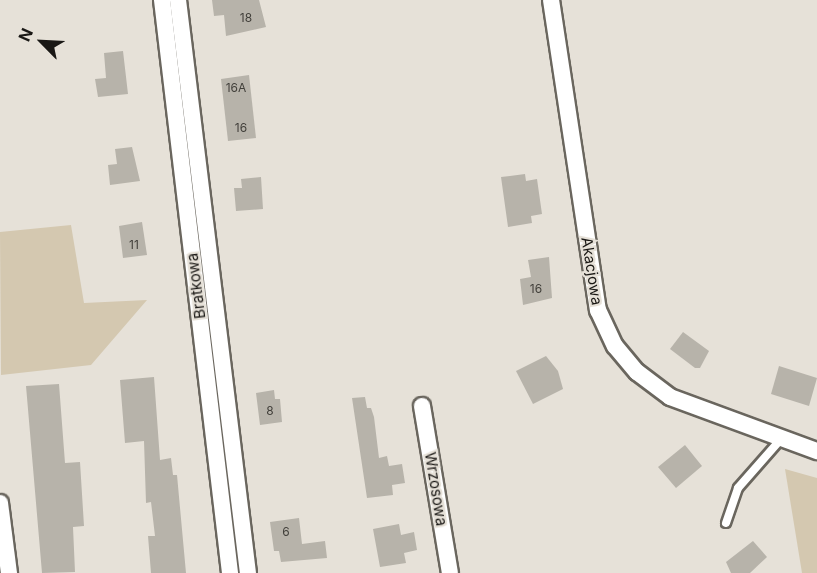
<!DOCTYPE html>
<html>
<head>
<meta charset="utf-8">
<style>
	body { margin:0 }
	#map { position:relative; width:817px; height:573px; overflow:hidden; background:#e6e1d8; font-family:Inter,sans-serif }
	div>[style] { position:absolute }
	.green>* { inset:0; background:#d4c8b0 }
	.building>* { inset:0; background:#b7b3aa }
	.roads { filter:drop-shadow(2px 0 #6a665e) drop-shadow(-2px 0 #6a665e) drop-shadow(0 2px #6a665e) drop-shadow(0 -2px #6a665e) }
	.lane>* { height:8px; margin:-4px; padding:0 4px; transform-origin:4px; border-radius:4px; background:#fff }
	.street>* { height:16px; margin:-8px; padding:0 8px; transform-origin:8px; border-radius:8px; background:#fff }
	span { translate:-50% -50%; white-space:nowrap; text-align:center; line-height:1.15; -webkit-text-stroke:4.5px #e6e1d8; paint-order:stroke }
	.number-label { font-size:12px; color:#413f3a }
	.number-label span { -webkit-text-stroke-width:0 }
	.street-label { font-size:15px; color:#1a1815 }
	.north { position:absolute; left:12px; top:12px; width:60px; height:60px; -webkit-text-stroke:4px #e6e1d8; paint-order:stroke; rotate:294deg; font-size:16px; font-weight:700; line-height:24px; text-align:center; color:#1a1815 }
	.north::after { content:''; display:block; margin:auto; width:21px; height:27px; background:#1a1815; clip-path:polygon(50% 0,100% 100%,50% 72%,0 100%) }
</style>
</head>
<body>
<div id="map">
	<div class="green">
		<div style="clip-path:polygon(71px 225px,84px 303px,147px 300px,91px 365px,1px 375px,0 232px)"></div>
		<div style="clip-path:polygon(785px 469px,817px 478px,817px 573px,802px 573px)"></div>
	</div>
	<div class="building">
		<div style="clip-path:polygon(212px 0,259px 0,266px 27px,226px 36px,224px 15px,214px 16px)"></div>
		<div style="clip-path:polygon(123px 51px,128px 94px,98px 97px,95px 79px,106px 78px,104px 53px)"></div>
		<div style="clip-path:polygon(249px 75px,256px 138px,228px 141px,221px 79px)"></div>
		<div style="clip-path:polygon(132px 147px,140px 181px,110px 185px,108px 165px,117px 164px,115px 149px)"></div>
		<div style="clip-path:polygon(525px 174px,526px 181px,537px 179px,542px 214px,531px 216px,532px 223px,508px 227px,501px 177px)"></div>
		<div style="clip-path:polygon(261px 177px,263px 209px,236px 211px,234px 188px,242px 188px,241px 179px)"></div>
		<div style="clip-path:polygon(142px 222px,147px 255px,123px 258px,119px 226px)"></div>
		<div style="clip-path:polygon(549px 257px,552px 298px,523px 305px,520px 279px,531px 277px,528px 260px)"></div>
		<div style="clip-path:polygon(683px 332px,709px 351px,700px 368px,695px 368px,670px 349px)"></div>
		<div style="clip-path:polygon(546px 356px,558px 371px,563px 389px,533px 404px,516px 371px)"></div>
		<div style="clip-path:polygon(779px 366px,817px 378px,809px 406px,771px 394px)"></div>
		<div style="clip-path:polygon(154px 377px,160px 460px,171px 458px,173px 475px,177px 475px,186px 573px,151px 573px,148px 536px,155px 536px,151px 502px,146px 503px,144px 441px,125px 443px,120px 380px)"></div>
		<div style="clip-path:polygon(59px 384px,65px 463px,80px 462px,84px 526px,73px 527px,75px 572px,42px 573px,26px 386px)"></div>
		<div style="clip-path:polygon(274px 390px,275px 399px,280px 399px,282px 422px,260px 425px,256px 393px)"></div>
		<div style="clip-path:polygon(365px 397px,367px 408px,371px 408px,374px 417px,379px 458px,387px 456px,389px 466px,402px 464px,405px 483px,392px 485px,393px 495px,367px 498px,352px 398px)"></div>
		<div style="clip-path:polygon(685px 445px,702px 466px,676px 488px,658px 467px)"></div>
		<div style="clip-path:polygon(299px 518px,302px 544px,325px 541px,327px 558px,281px 562px,279px 551px,274px 551px,270px 522px)"></div>
		<div style="clip-path:polygon(399px 524px,401px 535px,414px 532px,417px 550px,404px 553px,406px 563px,380px 567px,373px 529px)"></div>
		<div style="clip-path:polygon(753px 541px,767px 557px,750px 573px,731px 573px,726px 562px)"></div>
	</div>
	<div class="roads">
		<div class="lane">
			<div style="left:726px;top:523px;width:37px;rotate:-71deg"></div>
			<div style="left:738px;top:488px;width:65px;rotate:-48.7deg"></div>
		</div>
		<div class="street">
			<div style="left:162px;top:0;width:577px;rotate:83.23deg"></div>
			<div style="left:178px;top:0;width:577px;rotate:83.04deg"></div>
			<div style="left:551px;top:0;width:314px;rotate:81.4deg"></div>
			<div style="left:598px;top:310px;width:40px;rotate:65deg"></div>
			<div style="left:615px;top:346px;width:34px;rotate:50deg"></div>
			<div style="left:637px;top:372px;width:41px;rotate:37.1deg"></div>
			<div style="left:670px;top:397px;width:157px;rotate:20.2deg"></div>
			<div style="left:422px;top:406px;width:169px;rotate:80.5deg"></div>
			<div style="left:0;top:503px;width:71px;rotate:82.7deg"></div>
		</div>
	</div>
	<div class="number-label">
		<span style="left:246px;top:18px">18</span>
		<span style="left:236px;top:88px">16A</span>
		<span style="left:241px;top:128px">16</span>
		<span style="left:134px;top:245px">11</span>
		<span style="left:536px;top:289px">16</span>
		<span style="left:270px;top:411px">8</span>
		<span style="left:286px;top:532px">6</span>
	</div>
	<div class="street-label">
		<span style="left:592px;top:271px;rotate:81deg">Akacjowa</span>
		<span style="left:196px;top:286px;rotate:-97deg">Bratkowa</span>
		<span style="left:436px;top:489px;rotate:81deg">Wrzosowa</span>
	</div>
	<div class="north">N</div>
</div>
</body>
</html>
